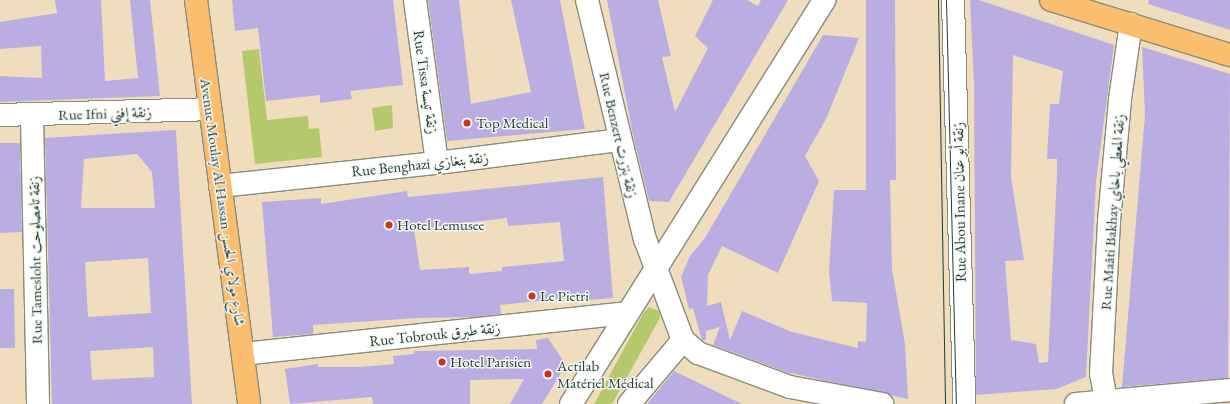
<!DOCTYPE html>
<html>
<head>
<meta charset="utf-8">
<style>
	body { margin:0 }
	#map { position:relative; width:1230px; height:404px; overflow:hidden; background:#f0ddbe; font-family:"EB Garamond",Amiri,serif }
	div>[style] { position:absolute }
	.green>* { inset:0; background:#b5c86b }
	.building>* { inset:0; background:#baade2 }
	.roads { filter:drop-shadow(1px 0 #888d79) drop-shadow(-1px 0 #888d79) drop-shadow(0 1px #888d79) drop-shadow(0 -1px #888d79) }
	.minor>* { height:22px; margin:-11px; padding:0 11px; transform-origin:11px; border-radius:11px; background:#fff }
	.major>* { height:22px; margin:-11px; padding:0 11px; transform-origin:11px; border-radius:11px; background:#fbbe6e }
	.tram>* { height:1px; margin:-0.5px; padding:0 0.5px; transform-origin:0.5px; border-radius:0.5px; background:#1f3d34 }
	.dots>* { width:11px; height:11px; translate:-50% -50%; box-sizing:border-box; border:2px solid #f6f6f2; border-radius:50% }
	span { translate:-50% -50%; white-space:nowrap; text-align:center; line-height:1.15; -webkit-text-stroke:3px #f6f6f2; paint-order:stroke }
	.street-label { font-size:15px; color:#1f3d34 }
	.poi-label { font-size:15px; color:#1f3d34 }
	.left { translate:0 -50%; text-align:left }
</style>
</head>
<body>
<div id="map">
	<div class="green">
		<div style="clip-path:polygon(259px 49px,267px 120px,308px 116px,309px 129px,319px 128px,322px 157px,255px 164px,242px 51px)"></div>
		<div style="clip-path:polygon(392px 105px,393px 128px,375px 131px,372px 108px)"></div>
		<div style="clip-path:polygon(649px 307px,659px 311px,660px 318px,612px 404px,594px 404px,644px 312px)"></div>
	</div>
	<div class="building">
		<div style="clip-path:polygon(55px 0,101px 0,105px 81px,138px 78px,130px 0,150px 0,160px 96px,0 102px,0 76px,42px 78px,41px 46px,0 49px,0 22px,57px 13px)"></div>
		<div style="clip-path:polygon(232px 0,393px 0,403px 85px,350px 91px,352px 99px,320px 103px,320px 95px,266px 101px,258px 28px,235px 31px)"></div>
		<div style="clip-path:polygon(428px 0,459px 0,471px 104px,531px 92px,511px 0,560px 0,585px 129px,447px 141px)"></div>
		<div style="clip-path:polygon(607px 0,658px 0,671px 56px,662px 57px,675px 112px,708px 48px,695px 36px,713px 0,747px 0,758px 6px,761px 0,788px 0,669px 202px,649px 201px,633px 135px)"></div>
		<div style="clip-path:polygon(866px 0,895px 0,896px 180px,890px 180px,892px 269px,905px 344px,908px 399px,786px 372px,713px 345px,720px 327px,706px 331px,706px 340px,702px 340px,693px 308px,689px 309px,681px 277px,690px 256px,705px 238px,823px 35px,859px 38px,826px 119px,805px 156px,819px 181px,778px 273px,722px 246px,708px 275px,707px 306px,721px 302px,730px 340px,742px 311px,792px 332px,858px 348px,858px 341px,866px 342px,867px 303px,832px 301px,829px 271px,834px 190px,866px 190px)"></div>
		<div style="clip-path:polygon(evenodd,970px 0,979px 0,1114px 45px,1096px 181px,1086px 377px,1056px 389px,976px 395px,974px 85px,970px 0,1013px 55px,1063px 71px,1059px 104px,1050px 104px,1047px 159px,1057px 159px,1057px 174px,1048px 362px,1039px 363px,1036px 344px,1011px 340px,1005px 261px,1024px 260px,1011px 177px,1013px 55px)"></div>
		<div style="clip-path:polygon(1149px 0,1230px 0,1230px 30px,1148px 4px)"></div>
		<div style="clip-path:polygon(1142px 47px,1230px 74px,1228px 378px,1122px 387px,1145px 115px)"></div>
		<div style="clip-path:polygon(evenodd,176px 130px,192px 404px,52px 404px,45px 138px,176px 130px,137px 154px,152px 172px,155px 208px,81px 208px,84px 159px,137px 154px,176px 130px,148px 258px,151px 313px,88px 317px,85px 262px,148px 258px,176px 130px,153px 347px,154px 377px,92px 380px,90px 351px,153px 347px)"></div>
		<div style="clip-path:polygon(0 143px,20px 143px,22px 232px,0 233px)"></div>
		<div style="clip-path:polygon(evenodd,603px 177px,613px 298px,568px 302px,568px 298px,500px 305px,501px 314px,475px 317px,418px 318px,313px 325px,313px 334px,273px 337px,262px 202px,321px 198px,321px 204px,407px 191px,408px 197px,603px 177px,507px 218px,508px 226px,560px 222px,564px 261px,502px 267px,502px 271px,469px 274px,469px 267px,420px 270px,414px 229px,507px 218px)"></div>
		<div style="clip-path:polygon(0 289px,14px 289px,15px 348px,0 348px)"></div>
		<div style="clip-path:polygon(548px 338px,566px 365px,542px 404px,510px 404px,524px 379px,470px 380px,470px 404px,373px 404px,372px 397px,290px 404px,285px 369px,318px 364px,318px 367px,360px 367px,394px 364px,393px 356px,414px 354px,414px 351px,537px 349px,536px 340px)"></div>
		<div style="clip-path:polygon(674px 371px,742px 404px,647px 404px)"></div>
	</div>
	<div class="roads">
		<div class="minor">
			<div style="left:415px;top:0;width:164px;rotate:82.3deg"></div>
			<div style="left:587px;top:0;width:246px;rotate:76.4deg"></div>
			<div style="left:645px;top:239px;width:108px;rotate:69.4deg"></div>
			<div style="left:683px;top:340px;width:20px;rotate:41deg"></div>
			<div style="left:698px;top:353px;width:98px;rotate:20.3deg"></div>
			<div style="left:790px;top:387px;width:94px;rotate:10.5deg"></div>
			<div style="left:953px;top:0;width:404px;rotate:88.4deg"></div>
			<div style="left:0;top:115px;width:210px;rotate:-1.6deg"></div>
			<div style="left:32px;top:116px;width:288px;rotate:88.8deg"></div>
			<div style="left:220px;top:186px;width:218px;rotate:-6.1deg"></div>
			<div style="left:437px;top:163px;width:183px;rotate:-7.2deg"></div>
			<div style="left:243px;top:354px;width:386px;rotate:-6.1deg"></div>
			<div style="left:1106px;top:401px;width:27px;rotate:-100deg"></div>
			<div style="left:1101px;top:374px;width:153px;rotate:-87deg"></div>
			<div style="left:1109px;top:221px;width:122px;rotate:-84.8deg"></div>
			<div style="left:1120px;top:99px;width:76px;rotate:-81.7deg"></div>
			<div style="left:571px;top:404px;width:477px;rotate:-57.9deg"></div>
			<div style="left:629px;top:404px;width:84px;rotate:-49.8deg"></div>
			<div style="left:1076px;top:404px;width:155px;rotate:-5.2deg"></div>
		</div>
		<div class="major">
			<div style="left:196px;top:0;width:407px;rotate:82.5deg"></div>
			<div style="left:1051px;top:0;width:187px;rotate:17.1deg"></div>
		</div>
	</div>
	<div class="tram">
		<div style="left:938px;top:0;width:404px;rotate:89deg"></div>
		<div style="left:946px;top:0;width:404px;rotate:88.6deg"></div>
	</div>
	<div class="dots">
		<div style="left:467px;top:123px;background:#c8321e"></div>
		<div style="left:389px;top:225px;background:#c8321e"></div>
		<div style="left:532px;top:296px;background:#c8321e"></div>
		<div style="left:442px;top:362px;background:#c8321e"></div>
		<div style="left:548px;top:374px;background:#c8321e"></div>
	</div>
	<div class="street-label">
		<span style="left:426px;top:82px;rotate:82deg">Rue Tissa زنقة تيسة</span>
		<span style="left:105px;top:113px;rotate:-2deg">Rue Ifni زنقة إفني</span>
		<span style="left:619px;top:135px;rotate:77deg">Rue Benzert زنقة بنزرت</span>
		<span style="left:420px;top:164px;rotate:-6deg">Rue Benghazi زنقة بنغازي</span>
		<span style="left:223px;top:202px;rotate:82deg">Avenue Moulay Al Hassan شارع مولاي الحسن</span>
		<span style="left:959px;top:202px;rotate:-91deg">Rue Abou Inane زنقة أبو عنان</span>
		<span style="left:1112px;top:212px;rotate:-86deg">Rue Maâti Bakhay زنقة المعطي باخاي</span>
		<span style="left:35px;top:260px;rotate:-91deg">Rue Tamesloht زنقة تامصلوحت</span>
		<span style="left:435px;top:334px;rotate:-6deg">Rue Tobrouk زنقة طبرق</span>
	</div>
	<div class="poi-label">
		<span class="left" style="left:476px;top:123px">Top Medical</span>
		<span class="left" style="left:397px;top:225px">Hotel Lemusee</span>
		<span class="left" style="left:540px;top:296px">Le Pietri</span>
		<span class="left" style="left:450px;top:362px">Hotel Parisien</span>
		<span class="left" style="left:557px;top:374px">Actilab<br>Matériel Médical</span>
	</div>
</div>
</body>
</html>
